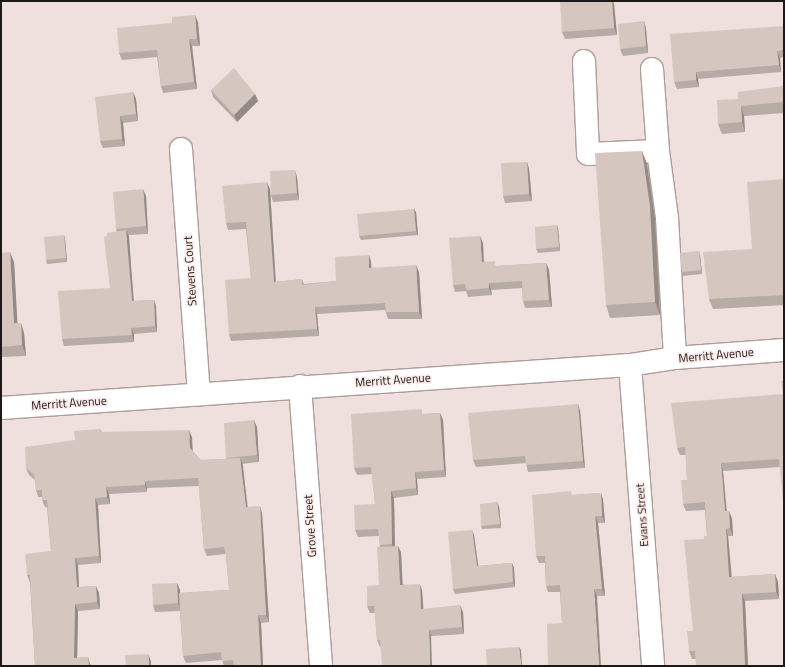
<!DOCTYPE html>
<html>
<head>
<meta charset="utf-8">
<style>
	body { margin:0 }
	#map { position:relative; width:785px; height:667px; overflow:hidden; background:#efdfdd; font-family:"Titillium Web",sans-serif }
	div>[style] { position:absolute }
	.roads { filter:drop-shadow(1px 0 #ac9d9b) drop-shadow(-1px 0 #ac9d9b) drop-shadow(0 1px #ac9d9b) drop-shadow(0 -1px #ac9d9b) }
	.minor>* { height:22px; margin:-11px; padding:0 11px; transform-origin:11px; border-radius:11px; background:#fff }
	.wall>* { inset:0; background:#b7aba5 }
	.shaded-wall>* { inset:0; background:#958b86 }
	.building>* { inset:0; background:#d5c7c0 }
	span { translate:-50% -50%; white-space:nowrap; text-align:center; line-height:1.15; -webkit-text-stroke:3px #fdecea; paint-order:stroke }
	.street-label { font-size:12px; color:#1e1918 }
	.frame { position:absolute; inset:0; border:2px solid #1e1918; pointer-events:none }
</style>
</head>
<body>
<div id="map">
	<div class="roads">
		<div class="minor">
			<div style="left:584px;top:61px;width:93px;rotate:87.5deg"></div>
			<div style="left:588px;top:154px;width:70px;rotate:-2.5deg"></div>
			<div style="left:658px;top:151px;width:68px;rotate:82.3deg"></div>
			<div style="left:667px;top:218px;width:140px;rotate:86.7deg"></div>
			<div style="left:652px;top:69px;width:82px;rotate:85.8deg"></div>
			<div style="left:181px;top:149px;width:246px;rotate:85.8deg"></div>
			<div style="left:630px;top:365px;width:302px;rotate:85.6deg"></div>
			<div style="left:300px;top:386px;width:281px;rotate:85.7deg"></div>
			<div style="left:1px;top:408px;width:630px;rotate:-3.91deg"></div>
			<div style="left:630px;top:365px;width:46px;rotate:-8.8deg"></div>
			<div style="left:675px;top:358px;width:109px;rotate:-4.2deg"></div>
		</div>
	</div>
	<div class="wall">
		<div style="clip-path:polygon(614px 4px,617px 35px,565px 39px,562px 32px)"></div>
		<div style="clip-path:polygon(644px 21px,646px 29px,648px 53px,623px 56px,620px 49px)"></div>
		<div style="clip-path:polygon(198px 22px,200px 46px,192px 46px,197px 89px,163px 93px,161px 86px,157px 57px,122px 60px,119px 53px)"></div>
		<div style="clip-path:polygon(784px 26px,784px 57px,780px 58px,781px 72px,698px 79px,699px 87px,677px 89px,674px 82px)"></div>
		<div style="clip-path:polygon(784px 86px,784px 113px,744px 116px,745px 132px,722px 134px,718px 124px,738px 99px)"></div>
		<div style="clip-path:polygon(211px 90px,255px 94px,258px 101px,237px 122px,213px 97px)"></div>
		<div style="clip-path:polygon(133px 92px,136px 99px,138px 121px,123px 123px,125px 146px,103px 148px,100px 141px)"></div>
		<div style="clip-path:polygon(642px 151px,647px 164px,655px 219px,660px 315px,610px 318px,606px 305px)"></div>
		<div style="clip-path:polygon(527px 162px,529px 169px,532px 201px,505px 203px,503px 196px)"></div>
		<div style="clip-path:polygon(297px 177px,299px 200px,273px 202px,271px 195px)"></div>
		<div style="clip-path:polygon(784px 179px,784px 305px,713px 309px,709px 299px,752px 249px)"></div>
		<div style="clip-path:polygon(270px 189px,276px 282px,302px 279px,304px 284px,336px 281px,369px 255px,371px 262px,371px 268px,419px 272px,422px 319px,388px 319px,385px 310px,317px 314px,319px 336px,231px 341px,229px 334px,251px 278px,246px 229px,228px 230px,226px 223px)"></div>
		<div style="clip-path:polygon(146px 196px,148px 234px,128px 235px,134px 301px,154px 300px,156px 306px,157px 332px,134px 334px,134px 342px,64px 346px,62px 339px,110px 288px,107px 236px,117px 232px,116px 229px)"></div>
		<div style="clip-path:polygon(414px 209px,416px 212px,418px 235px,361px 240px,359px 236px)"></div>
		<div style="clip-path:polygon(557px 225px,558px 228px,560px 251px,538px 253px,536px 249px)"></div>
		<div style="clip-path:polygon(64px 235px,65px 239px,67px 262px,47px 264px,46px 260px)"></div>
		<div style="clip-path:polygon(483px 243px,484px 262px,497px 266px,546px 263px,549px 270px,552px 307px,525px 308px,523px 301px,522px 288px,491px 290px,492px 295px,468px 297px,466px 291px,455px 292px,453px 285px)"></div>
		<div style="clip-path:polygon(1px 253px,14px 262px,17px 323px,21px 323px,24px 333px,26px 356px,1px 357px)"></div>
		<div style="clip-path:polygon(700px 255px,702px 274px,683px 276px,682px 272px)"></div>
		<div style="clip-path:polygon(784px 381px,780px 467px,723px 471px,727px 511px,729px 511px,732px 519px,733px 536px,728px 536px,732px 577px,775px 574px,778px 582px,779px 599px,745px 601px,748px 666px,696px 666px,696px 659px,692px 659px,689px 651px,693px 631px,704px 539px,707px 536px,705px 510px,686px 511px,683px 504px,687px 480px,686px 455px,680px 455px,677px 448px,783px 394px)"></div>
		<div style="clip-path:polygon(578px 404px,580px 411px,585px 468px,528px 472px,526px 463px,476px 467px,473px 460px)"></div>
		<div style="clip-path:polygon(440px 413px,443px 420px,446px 477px,417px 479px,418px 495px,394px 498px,395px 546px,401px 552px,402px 584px,422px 590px,423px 609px,463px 612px,464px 634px,431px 636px,380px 647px,377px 640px,375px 613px,370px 613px,367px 606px,379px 585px,380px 547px,379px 536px,358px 537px,355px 530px,375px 504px,372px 474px,357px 475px,354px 468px,424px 414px)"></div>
		<div style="clip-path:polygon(257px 427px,259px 462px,242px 464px,248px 507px,262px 513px,269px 622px,261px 623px,263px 666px,224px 666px,222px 660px,186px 663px,183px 656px,180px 611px,155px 612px,153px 605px,177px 583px,180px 590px,180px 593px,229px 590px,226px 554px,207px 556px,204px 549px,199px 486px,147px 488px,147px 492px,109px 494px,110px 504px,98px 505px,101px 563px,78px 565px,79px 587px,96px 586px,99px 593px,100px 609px,78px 611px,77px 658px,88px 657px,90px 664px,35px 666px,30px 582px,30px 583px,27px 575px,51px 551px,47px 507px,45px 507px,42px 500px,42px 497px,38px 497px,36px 490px,35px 480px,29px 475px,26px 468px,75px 440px,100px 429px,102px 432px,192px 437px,192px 451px,201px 460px,227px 459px,226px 458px)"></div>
		<div style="clip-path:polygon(601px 493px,603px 500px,605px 523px,598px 523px,605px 596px,597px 596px,562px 623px,560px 592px,548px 592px,546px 586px,545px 563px,539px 563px,536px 556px,573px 495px)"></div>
		<div style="clip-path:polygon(499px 506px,501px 528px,482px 529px,481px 526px)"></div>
		<div style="clip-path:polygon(474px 535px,478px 566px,512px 563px,514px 568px,515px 587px,455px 594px,453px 589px)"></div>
	</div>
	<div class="shaded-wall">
		<div style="clip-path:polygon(612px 1px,613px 1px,614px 4px,617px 35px,614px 28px)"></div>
		<div style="clip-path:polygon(195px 15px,198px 22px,200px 46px,197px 39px)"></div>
		<div style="clip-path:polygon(644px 21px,646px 29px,648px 53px,646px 46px)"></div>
		<div style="clip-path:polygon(189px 39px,192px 46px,197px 89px,194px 82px)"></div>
		<div style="clip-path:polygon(777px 51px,780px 58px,781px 72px,779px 65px)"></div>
		<div style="clip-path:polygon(696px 72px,698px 79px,699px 87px,696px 80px)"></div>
		<div style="clip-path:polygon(133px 92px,136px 99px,138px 121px,136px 114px)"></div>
		<div style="clip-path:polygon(255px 94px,258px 101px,237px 122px,234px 115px)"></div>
		<div style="clip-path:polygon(741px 106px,744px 116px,745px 132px,742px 122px)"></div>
		<div style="clip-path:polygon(120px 116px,123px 123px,125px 146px,122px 139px)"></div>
		<div style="clip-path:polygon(642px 151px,647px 164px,655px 219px,660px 315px,655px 302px)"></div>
		<div style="clip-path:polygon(527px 162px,529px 169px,532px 201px,529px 194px)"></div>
		<div style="clip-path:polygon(295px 170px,297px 177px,299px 200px,297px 193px)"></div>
		<div style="clip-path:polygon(267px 182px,270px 189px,276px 289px,274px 282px)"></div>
		<div style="clip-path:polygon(143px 189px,146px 196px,148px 234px,146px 226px)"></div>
		<div style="clip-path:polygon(414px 209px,416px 212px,418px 235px,416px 231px)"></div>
		<div style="clip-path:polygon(557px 225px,558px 228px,560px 251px,559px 247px)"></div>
		<div style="clip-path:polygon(126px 230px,129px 236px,134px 307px,132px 301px)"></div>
		<div style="clip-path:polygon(64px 235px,65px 239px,67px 262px,66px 258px)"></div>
		<div style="clip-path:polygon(480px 236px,483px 243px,484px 269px,482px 262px)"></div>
		<div style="clip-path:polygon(699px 251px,700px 255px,702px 274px,701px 270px)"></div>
		<div style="clip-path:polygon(10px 252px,14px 262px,18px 333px,14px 323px)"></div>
		<div style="clip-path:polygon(369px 255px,371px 262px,372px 275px,369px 268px)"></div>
		<div style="clip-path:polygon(546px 263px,549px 270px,552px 307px,549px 300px)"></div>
		<div style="clip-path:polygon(416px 265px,419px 272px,422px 319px,419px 312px)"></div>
		<div style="clip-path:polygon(489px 283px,491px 290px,492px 295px,489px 288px)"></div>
		<div style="clip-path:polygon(154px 300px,156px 306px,157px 332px,155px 326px)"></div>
		<div style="clip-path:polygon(315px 307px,317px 314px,319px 336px,317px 329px)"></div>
		<div style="clip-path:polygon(21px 323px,24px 333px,26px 356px,22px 345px)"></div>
		<div style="clip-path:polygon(131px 328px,134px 334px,134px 342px,132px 335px)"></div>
		<div style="clip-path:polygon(578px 404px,580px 411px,585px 468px,583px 461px)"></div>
		<div style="clip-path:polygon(440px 413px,443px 420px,446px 477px,444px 470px)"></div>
		<div style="clip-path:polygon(254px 420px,257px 427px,259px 462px,257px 455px)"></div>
		<div style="clip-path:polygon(189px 430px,192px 437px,193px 455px,190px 448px)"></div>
		<div style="clip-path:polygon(240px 458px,243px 465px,248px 515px,246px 507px)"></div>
		<div style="clip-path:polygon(721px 463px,723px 471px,727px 519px,725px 511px)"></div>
		<div style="clip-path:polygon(415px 472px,417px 479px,418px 495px,416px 488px)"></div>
		<div style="clip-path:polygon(145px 481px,147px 488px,147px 492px,145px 485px)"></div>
		<div style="clip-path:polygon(106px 487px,109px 494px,110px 504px,107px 497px)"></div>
		<div style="clip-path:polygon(391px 491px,394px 498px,395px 551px,392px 544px)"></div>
		<div style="clip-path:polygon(601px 493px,603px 500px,605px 523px,602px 516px)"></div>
		<div style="clip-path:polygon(95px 498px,98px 505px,101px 563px,99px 556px)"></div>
		<div style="clip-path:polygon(497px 502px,499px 506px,501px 528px,500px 524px)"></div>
		<div style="clip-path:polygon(260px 506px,262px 513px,269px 622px,266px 615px)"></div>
		<div style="clip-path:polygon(729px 511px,732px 519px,733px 536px,730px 528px)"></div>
		<div style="clip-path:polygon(595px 516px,598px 523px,605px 596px,602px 589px)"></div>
		<div style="clip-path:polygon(726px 529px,728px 536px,732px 585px,729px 577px)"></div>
		<div style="clip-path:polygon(472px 530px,474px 535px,479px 571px,477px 566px)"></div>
		<div style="clip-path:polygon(398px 546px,401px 552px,403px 591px,400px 585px)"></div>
		<div style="clip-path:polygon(75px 558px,78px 565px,79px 594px,77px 587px)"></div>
		<div style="clip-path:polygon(512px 563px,514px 568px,515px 587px,513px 582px)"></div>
		<div style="clip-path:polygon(775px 574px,778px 582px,779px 599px,776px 592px)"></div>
		<div style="clip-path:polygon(177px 583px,180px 590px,181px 610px,178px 603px)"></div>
		<div style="clip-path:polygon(420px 584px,422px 590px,424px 616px,421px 609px)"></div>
		<div style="clip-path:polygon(96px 586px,99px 593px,100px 609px,97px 602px)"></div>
		<div style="clip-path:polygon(594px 589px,597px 596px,601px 666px,599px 666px)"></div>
		<div style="clip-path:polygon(742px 594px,745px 601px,748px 666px,745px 666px)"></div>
		<div style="clip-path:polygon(75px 604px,78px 611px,77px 665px,74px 658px)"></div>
		<div style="clip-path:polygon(460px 605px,463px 612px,464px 634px,462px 627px)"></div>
		<div style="clip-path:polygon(258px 615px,261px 623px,263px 666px,261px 666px)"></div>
		<div style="clip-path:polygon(429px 630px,431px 636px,432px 666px,430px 666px)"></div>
		<div style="clip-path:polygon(519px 647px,521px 650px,522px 666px,521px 666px)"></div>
		<div style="clip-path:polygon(148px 654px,151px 661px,151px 666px,149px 666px)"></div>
		<div style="clip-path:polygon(88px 657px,90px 664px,91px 666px,89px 666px)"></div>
	</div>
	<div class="building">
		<div style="clip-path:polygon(560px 1px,612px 1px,614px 28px,562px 32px)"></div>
		<div style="clip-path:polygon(195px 15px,197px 39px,189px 39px,194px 82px,161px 86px,157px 50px,119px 53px,117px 28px,172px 23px,172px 17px)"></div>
		<div style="clip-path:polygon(644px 21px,646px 46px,620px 49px,618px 24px)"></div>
		<div style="clip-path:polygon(784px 26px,784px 50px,777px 51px,779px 65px,696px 72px,696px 80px,674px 82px,670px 34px)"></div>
		<div style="clip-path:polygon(234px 68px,255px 94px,234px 115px,211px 90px)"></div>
		<div style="clip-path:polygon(784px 86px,784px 102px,741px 106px,742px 122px,718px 124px,717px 100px,738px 99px,738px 92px)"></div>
		<div style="clip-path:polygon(133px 92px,136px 114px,120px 116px,122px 139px,100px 141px,95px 97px)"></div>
		<div style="clip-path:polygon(642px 151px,650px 206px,655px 302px,606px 305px,595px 153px)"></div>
		<div style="clip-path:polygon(527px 162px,529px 194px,503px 196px,501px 163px)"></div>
		<div style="clip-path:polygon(295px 170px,297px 193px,271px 195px,270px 171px)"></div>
		<div style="clip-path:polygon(784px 179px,784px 295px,709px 299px,703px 252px,752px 249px,747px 182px)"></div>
		<div style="clip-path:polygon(267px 182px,274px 282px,302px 279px,302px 285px,336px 281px,335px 257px,369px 255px,369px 268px,416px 265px,419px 312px,386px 312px,385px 303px,315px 307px,317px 329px,229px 334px,225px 280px,251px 278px,246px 222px,226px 223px,222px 186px)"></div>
		<div style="clip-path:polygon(143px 189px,146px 226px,116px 229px,113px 192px)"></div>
		<div style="clip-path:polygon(414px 209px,416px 231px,359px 236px,357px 214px)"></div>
		<div style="clip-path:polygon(557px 225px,559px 247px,536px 249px,535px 227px)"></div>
		<div style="clip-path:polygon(126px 230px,132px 301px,154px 300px,155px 326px,131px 328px,132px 335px,62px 339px,58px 291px,110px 288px,104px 237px,107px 236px,107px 233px)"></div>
		<div style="clip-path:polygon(64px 235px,66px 258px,46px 260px,44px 237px)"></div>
		<div style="clip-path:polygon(480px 236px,482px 262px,495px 261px,495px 266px,546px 263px,549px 300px,523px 301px,522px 281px,489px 283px,489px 288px,466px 290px,465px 284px,453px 285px,449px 238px)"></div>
		<div style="clip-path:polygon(699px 251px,701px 270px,682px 272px,680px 253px)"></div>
		<div style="clip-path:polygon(10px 252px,14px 323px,21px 323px,22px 345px,1px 347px,1px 253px)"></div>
		<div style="clip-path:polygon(781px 381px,784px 381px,784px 512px,779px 459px,721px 463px,725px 511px,729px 511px,730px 528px,726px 529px,729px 577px,775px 574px,776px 592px,742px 594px,745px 666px,696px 666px,695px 651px,689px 651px,687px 631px,693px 631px,684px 540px,704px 539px,704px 536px,707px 536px,705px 502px,683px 504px,681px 480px,687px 480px,685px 447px,677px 448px,671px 403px,783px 394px)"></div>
		<div style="clip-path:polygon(578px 404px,583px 461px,526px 465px,525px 456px,473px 460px,468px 413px)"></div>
		<div style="clip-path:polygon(422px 409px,422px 414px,440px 413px,444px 470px,415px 472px,416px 488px,391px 491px,392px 544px,380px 545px,378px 529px,355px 530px,354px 505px,375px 504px,371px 467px,354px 468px,351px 414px)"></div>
		<div style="clip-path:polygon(254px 420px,257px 455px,226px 458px,224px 423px)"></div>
		<div style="clip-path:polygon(100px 429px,101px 432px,189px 430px,190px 448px,201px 460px,240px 458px,246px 507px,260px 506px,266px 615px,258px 615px,261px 666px,234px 666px,233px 660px,222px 661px,221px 652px,183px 656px,179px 593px,229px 590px,226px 557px,224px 547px,204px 549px,198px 478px,145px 481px,145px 485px,106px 487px,107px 497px,95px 498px,99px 556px,75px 558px,77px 587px,96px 586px,97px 602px,75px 604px,74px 658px,88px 657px,89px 666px,35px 666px,30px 575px,27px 575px,25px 554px,51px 551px,47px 500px,42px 500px,42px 490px,36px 490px,34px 475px,26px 468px,25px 447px,75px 440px,74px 431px)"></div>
		<div style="clip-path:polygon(571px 491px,572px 495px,601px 493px,602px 516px,595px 516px,602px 589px,594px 589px,599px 666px,548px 666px,547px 624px,562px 623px,560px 585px,546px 586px,545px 556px,536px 556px,532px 495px)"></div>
		<div style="clip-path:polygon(497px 502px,500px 524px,481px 526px,480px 504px)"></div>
		<div style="clip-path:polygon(472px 530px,477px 566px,512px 563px,513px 582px,453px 589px,448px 532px)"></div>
		<div style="clip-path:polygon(398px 546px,400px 585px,420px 584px,421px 609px,460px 605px,462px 627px,429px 630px,430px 666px,382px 666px,380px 640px,377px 640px,374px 606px,367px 606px,367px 586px,379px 585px,377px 547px)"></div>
		<div style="clip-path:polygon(177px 583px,178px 603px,153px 605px,152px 584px)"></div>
		<div style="clip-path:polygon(519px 647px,521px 666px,487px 666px,486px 649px)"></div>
		<div style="clip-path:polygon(148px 654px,149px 666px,126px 666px,125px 655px)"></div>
	</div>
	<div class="street-label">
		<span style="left:190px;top:271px;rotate:-94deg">Stevens Court</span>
		<span style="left:716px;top:355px;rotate:-5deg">Merritt Avenue</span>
		<span style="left:393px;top:380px;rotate:-4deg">Merritt Avenue</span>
		<span style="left:69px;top:403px;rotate:-4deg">Merritt Avenue</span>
		<span style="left:642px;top:515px;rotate:-94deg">Evans Street</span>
		<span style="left:310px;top:526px;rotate:-94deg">Grove Street</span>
	</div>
	<div class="frame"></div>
</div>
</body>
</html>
